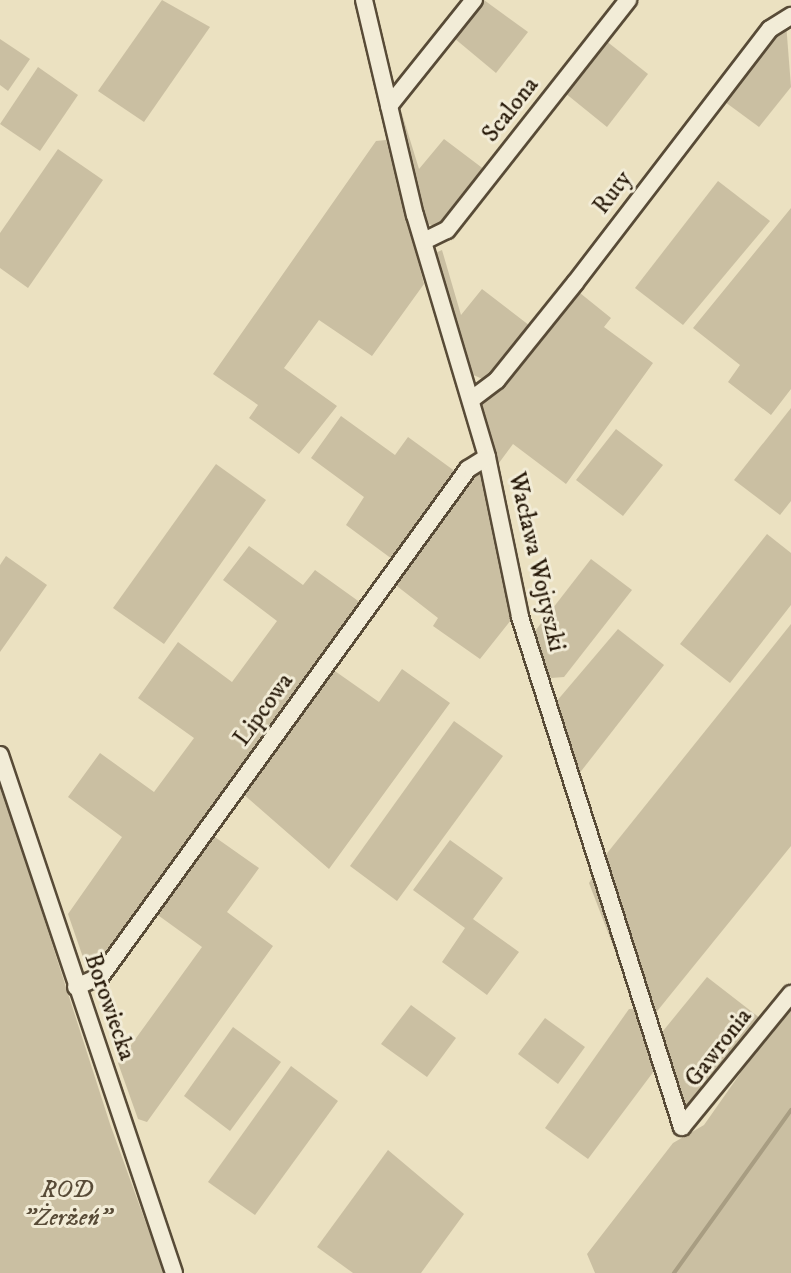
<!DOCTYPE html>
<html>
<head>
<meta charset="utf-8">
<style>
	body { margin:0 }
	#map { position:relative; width:791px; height:1273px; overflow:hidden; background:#ebe1c1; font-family:"IM FELL DW Pica",serif }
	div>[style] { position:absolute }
	.green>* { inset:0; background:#cabfa2 }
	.stream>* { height:4px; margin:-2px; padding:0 2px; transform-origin:2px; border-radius:2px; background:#a89d82 }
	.roads { filter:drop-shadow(2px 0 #584b37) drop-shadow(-2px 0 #584b37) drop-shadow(0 2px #584b37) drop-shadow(0 -2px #584b37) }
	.minor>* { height:16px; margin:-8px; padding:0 8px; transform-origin:8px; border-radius:8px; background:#f2ecd7 }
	span { translate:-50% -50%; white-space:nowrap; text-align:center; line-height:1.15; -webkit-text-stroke:6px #f2ecd7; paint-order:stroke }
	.street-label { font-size:24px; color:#271909 }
	.park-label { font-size:24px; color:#584b37; font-style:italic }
</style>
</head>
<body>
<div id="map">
	<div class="green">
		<div style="clip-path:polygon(162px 0,210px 27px,144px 122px,98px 91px)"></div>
		<div style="clip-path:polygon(484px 0,528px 32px,496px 73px,454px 38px)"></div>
		<div style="clip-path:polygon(786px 23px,791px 87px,759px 127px,721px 99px)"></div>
		<div style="clip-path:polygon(0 39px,30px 59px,8px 91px,0 85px)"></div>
		<div style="clip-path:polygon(605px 40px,648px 74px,607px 127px,565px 93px)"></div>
		<div style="clip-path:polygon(38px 67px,78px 95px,40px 151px,0 124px)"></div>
		<div style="clip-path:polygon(399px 104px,419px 169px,444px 139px,485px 170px,441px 227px,423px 223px)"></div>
		<div style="clip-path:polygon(386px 140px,424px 284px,372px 356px,319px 320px,284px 368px,337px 406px,299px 454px,249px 418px,258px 405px,213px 374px,376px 141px)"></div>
		<div style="clip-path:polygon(58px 149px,103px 180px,28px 288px,0 268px,0 233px)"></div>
		<div style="clip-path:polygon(718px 181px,770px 221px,683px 325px,635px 288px)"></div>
		<div style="clip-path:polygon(791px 208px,791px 389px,771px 415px,728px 382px,740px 365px,693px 328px)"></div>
		<div style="clip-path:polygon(442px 250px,461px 315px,482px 289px,534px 329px,487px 381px,469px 373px,433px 254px)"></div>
		<div style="clip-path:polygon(575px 289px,611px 318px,604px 327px,653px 363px,566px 484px,513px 444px,496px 467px,479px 406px)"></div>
		<div style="clip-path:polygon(791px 408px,791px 501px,780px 515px,734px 480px)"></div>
		<div style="clip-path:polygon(341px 416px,395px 455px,408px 437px,456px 472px,392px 559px,346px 525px,364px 497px,311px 458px)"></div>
		<div style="clip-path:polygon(616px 429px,663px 465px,623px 516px,576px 480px)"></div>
		<div style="clip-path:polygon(216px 464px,266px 500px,164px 644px,113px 608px)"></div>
		<div style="clip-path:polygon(478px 471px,485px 472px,515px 615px,480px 659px,433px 626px,438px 618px,393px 583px)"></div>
		<div style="clip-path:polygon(767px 534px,791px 553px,791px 605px,730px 683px,680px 644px)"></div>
		<div style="clip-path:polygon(249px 546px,303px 585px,315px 570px,361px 603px,97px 969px,87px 969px,68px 914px,122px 837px,68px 797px,100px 753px,154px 792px,194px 738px,138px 698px,178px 642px,232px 682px,277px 621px,223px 580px)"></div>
		<div style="clip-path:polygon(6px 556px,47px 585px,0 652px,0 565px)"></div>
		<div style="clip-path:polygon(591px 559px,632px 590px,564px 677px,551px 678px,540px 670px,532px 635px)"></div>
		<div style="clip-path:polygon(791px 624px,791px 846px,654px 1015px,600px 862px)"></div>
		<div style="clip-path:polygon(618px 629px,664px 665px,575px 779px,550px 709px)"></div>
		<div style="clip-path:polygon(332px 669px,379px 702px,402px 669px,450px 703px,329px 869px,242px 793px)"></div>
		<div style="clip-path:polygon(454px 721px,503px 756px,397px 901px,350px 866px)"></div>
		<div style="clip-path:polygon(0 782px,110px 1124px,164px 1273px,0 1273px)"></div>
		<div style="clip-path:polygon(212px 835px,259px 868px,227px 912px,273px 946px,147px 1122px,138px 1119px,118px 1063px,202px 947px,155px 913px)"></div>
		<div style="clip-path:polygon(450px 840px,503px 878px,473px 919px,519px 952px,487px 995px,442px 962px,465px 928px,413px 890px)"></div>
		<div style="clip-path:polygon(592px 878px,632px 982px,630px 990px,589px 883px)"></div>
		<div style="clip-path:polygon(707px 977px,765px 1022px,683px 1117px,659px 1036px)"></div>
		<div style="clip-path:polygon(791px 1001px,791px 1273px,595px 1273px,587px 1254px,673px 1143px,704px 1125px)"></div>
		<div style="clip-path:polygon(411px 1005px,456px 1038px,427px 1077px,381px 1044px)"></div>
		<div style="clip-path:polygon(629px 1009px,641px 1009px,657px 1067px,588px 1159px,545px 1128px)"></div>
		<div style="clip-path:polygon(545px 1018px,585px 1047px,558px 1084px,518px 1054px)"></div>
		<div style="clip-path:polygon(233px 1027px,281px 1062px,230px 1131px,184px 1096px)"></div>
		<div style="clip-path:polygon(291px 1066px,338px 1101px,255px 1215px,208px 1182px)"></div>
		<div style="clip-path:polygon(388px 1150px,464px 1214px,421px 1273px,353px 1273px,317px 1247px)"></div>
	</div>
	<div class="stream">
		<div style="left:674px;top:1273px;width:201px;rotate:-54.3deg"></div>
	</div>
	<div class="roads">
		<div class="minor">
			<div style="left:364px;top:0;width:221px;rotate:76.7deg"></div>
			<div style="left:415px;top:215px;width:252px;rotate:73.4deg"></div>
			<div style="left:487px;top:457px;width:163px;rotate:78.3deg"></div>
			<div style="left:520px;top:617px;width:535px;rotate:72.38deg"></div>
			<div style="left:682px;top:1127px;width:172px;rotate:-50.7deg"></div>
			<div style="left:389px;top:106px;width:136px;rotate:-51.3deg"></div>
			<div style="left:424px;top:241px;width:25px;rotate:-26deg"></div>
			<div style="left:447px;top:230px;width:293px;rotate:-51.8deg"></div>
			<div style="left:472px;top:399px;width:31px;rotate:-37deg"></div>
			<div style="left:497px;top:380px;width:124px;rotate:-51.2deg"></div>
			<div style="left:575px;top:283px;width:320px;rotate:-52.5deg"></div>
			<div style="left:770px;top:29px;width:25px;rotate:-32deg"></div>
			<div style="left:0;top:755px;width:546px;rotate:71.43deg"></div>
			<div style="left:76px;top:987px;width:27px;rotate:-24deg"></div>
			<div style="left:101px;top:976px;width:626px;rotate:-54.1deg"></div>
			<div style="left:468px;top:469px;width:22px;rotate:-32deg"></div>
		</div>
	</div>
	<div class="street-label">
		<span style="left:511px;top:110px;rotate:-52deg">Scalona</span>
		<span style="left:613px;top:193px;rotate:-53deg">Ruty</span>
		<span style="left:536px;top:562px;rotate:77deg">Wacława Wojtyszki</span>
		<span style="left:264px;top:710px;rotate:-54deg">Lipcowa</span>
		<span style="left:109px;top:1007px;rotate:71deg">Borowiecka</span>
		<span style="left:719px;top:1048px;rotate:-52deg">Gawronia</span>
	</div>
	<div class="park-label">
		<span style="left:67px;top:1205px">ROD<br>"Żerżeń"</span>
	</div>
</div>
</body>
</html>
